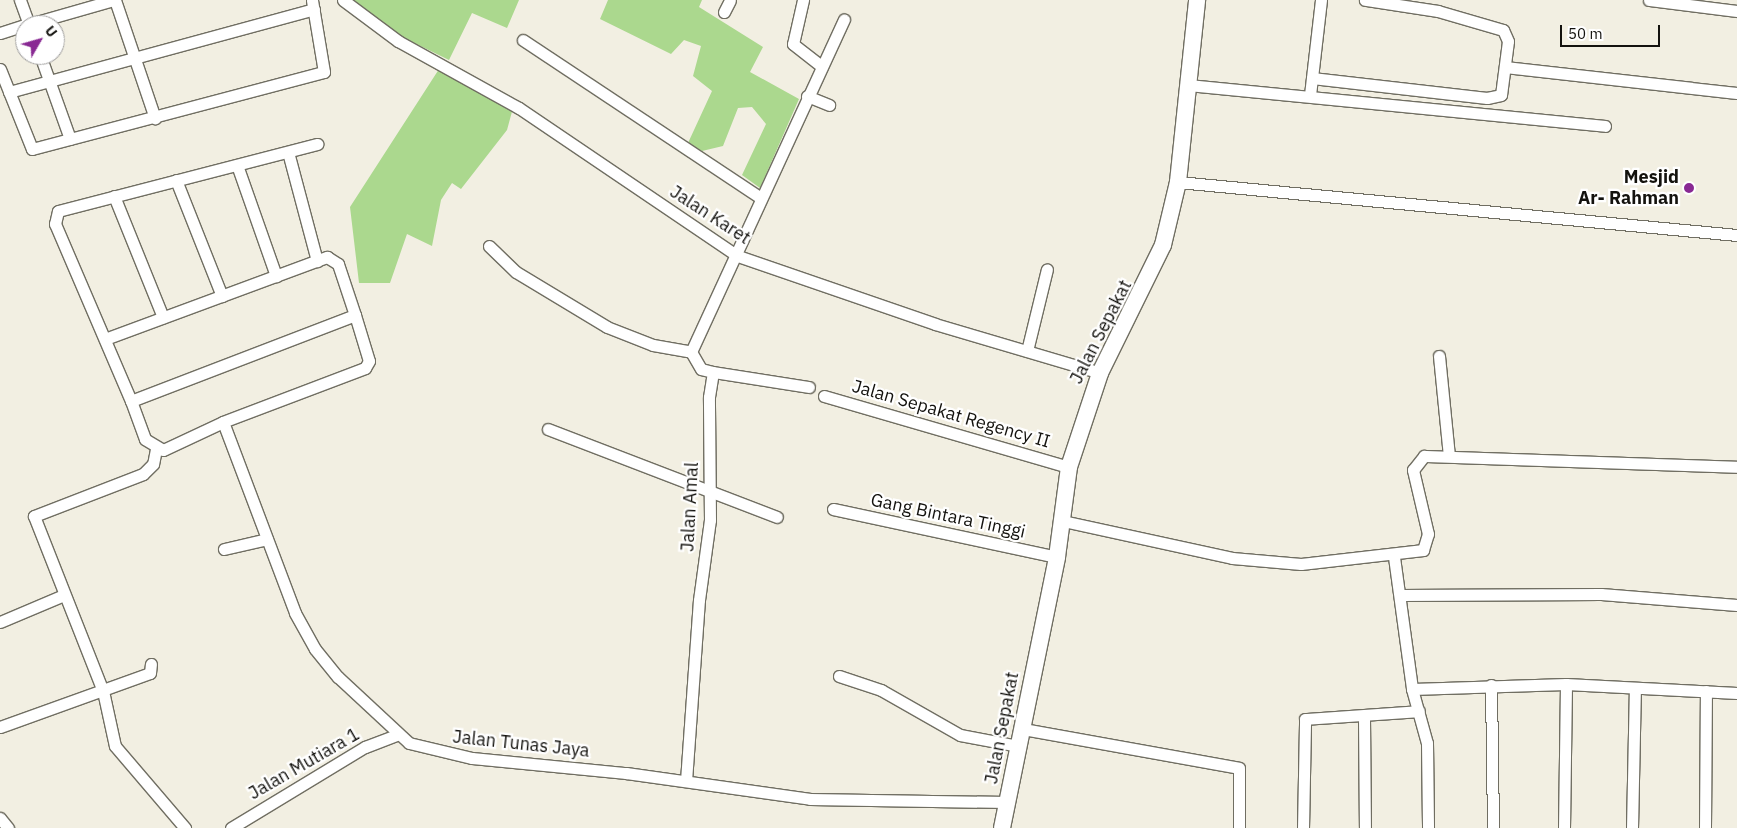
<!DOCTYPE html>
<html>
<head>
<meta charset="utf-8">
<style>
	body { margin:0 }
	#map { position:relative; width:1737px; height:828px; overflow:hidden; background:#f2efe2; font-family:"IBM Plex Sans",sans-serif }
	div>[style] { position:absolute }
	.green>* { inset:0; background:#abd88e }
	.roads { filter:drop-shadow(1px 0 #706e62) drop-shadow(-1px 0 #706e62) drop-shadow(0 1px #706e62) drop-shadow(0 -1px #706e62) }
	.minor>* { height:11px; margin:-5.5px; padding:0 5.5px; transform-origin:5.5px; border-radius:5.5px; background:#fff }
	.secondary>* { height:16px; margin:-8px; padding:0 8px; transform-origin:8px; border-radius:8px; background:#fff }
	.dots>* { width:14px; height:14px; translate:-50% -50%; box-sizing:border-box; border:2px solid #fff; border-radius:50% }
	span { translate:-50% -50%; white-space:nowrap; text-align:center; line-height:1.15; -webkit-text-stroke:4.5px #fff; paint-order:stroke }
	.poi-label { font-size:18px; color:#13120e; font-weight:700 }
	.right { translate:-100% -50%; text-align:right }
	.street-label { font-size:18px; color:#13120e }
	.north { position:absolute; left:15px; top:15px; width:50px; height:50px; box-sizing:border-box; background:#fff; border:1px solid #a1a09f; border-radius:50%; rotate:52deg; font-size:14px; font-weight:700; line-height:20px; text-align:center; color:#13120e }
	.north::after { content:''; display:block; margin:auto; width:18px; height:22px; background:#892993; clip-path:polygon(50% 0,100% 100%,50% 72%,0 100%) }
	.scale { position:absolute; left:1560px; top:25px; width:100px; height:22px; box-sizing:border-box; border:2px solid #13120e; border-top:0; padding-left:6px; font-size:15px; line-height:18px; white-space:nowrap; color:#13120e; -webkit-text-stroke:4px #fff; paint-order:stroke }
</style>
</head>
<body>
<div id="map">
	<div class="green">
		<div style="clip-path:polygon(353px 0,519px 0,507px 28px,472px 13px,449px 60px,392px 32px)"></div>
		<div style="clip-path:polygon(608px 0,702px 0,699px 7px,763px 47px,750px 72px,799px 99px,760px 188px,742px 175px,766px 124px,752px 107px,738px 108px,723px 146px,702px 151px,688px 143px,712px 91px,693px 76px,701px 46px,684px 40px,671px 54px,600px 19px)"></div>
		<div style="clip-path:polygon(441px 66px,513px 108px,507px 130px,461px 189px,452px 183px,441px 200px,432px 246px,407px 234px,390px 283px,359px 283px,350px 207px)"></div>
	</div>
	<div class="roads">
		<div class="minor">
			<div style="left:20px;top:0;width:27px;rotate:70deg"></div>
			<div style="left:115px;top:0;width:125px;rotate:71.3deg"></div>
			<div style="left:343px;top:0;width:69px;rotate:36.7deg"></div>
			<div style="left:398px;top:41px;width:138px;rotate:29deg"></div>
			<div style="left:519px;top:108px;width:264px;rotate:34.1deg"></div>
			<div style="left:738px;top:256px;width:208px;rotate:19deg"></div>
			<div style="left:935px;top:324px;width:172px;rotate:16.5deg"></div>
			<div style="left:803px;top:0;width:45px;rotate:102.8deg"></div>
			<div style="left:793px;top:44px;width:36px;rotate:38deg"></div>
			<div style="left:1649px;top:0;width:89px;rotate:7.1deg"></div>
			<div style="left:724px;top:12px;width:13px;rotate:-63deg"></div>
			<div style="left:26px;top:25px;width:91px;rotate:-15.9deg"></div>
			<div style="left:0;top:33px;width:26px;rotate:-18deg"></div>
			<div style="left:523px;top:40px;width:283px;rotate:33.6deg"></div>
			<div style="left:40px;top:55px;width:89px;rotate:70.3deg"></div>
			<div style="left:1505px;top:67px;width:233px;rotate:6.4deg"></div>
			<div style="left:0;top:69px;width:86px;rotate:68.2deg"></div>
			<div style="left:32px;top:149px;width:302px;rotate:-14.8deg"></div>
			<div style="left:324px;top:72px;width:73px;rotate:-99.5deg"></div>
			<div style="left:1312px;top:78px;width:176px;rotate:6.5deg"></div>
			<div style="left:1487px;top:98px;width:14px;rotate:-12deg"></div>
			<div style="left:1501px;top:95px;width:54px;rotate:-82.6deg"></div>
			<div style="left:1508px;top:41px;width:12px;rotate:-114deg"></div>
			<div style="left:1503px;top:30px;width:68px;rotate:-163.7deg"></div>
			<div style="left:1438px;top:11px;width:74px;rotate:-171.4deg"></div>
			<div style="left:1188px;top:85px;width:419px;rotate:5.6deg"></div>
			<div style="left:9px;top:92px;width:316px;rotate:-15.2deg"></div>
			<div style="left:1310px;top:95px;width:96px;rotate:-83.4deg"></div>
			<div style="left:807px;top:96px;width:24px;rotate:22deg"></div>
			<div style="left:288px;top:152px;width:113px;rotate:75.1deg"></div>
			<div style="left:237px;top:165px;width:118px;rotate:70.6deg"></div>
			<div style="left:176px;top:180px;width:125px;rotate:68.4deg"></div>
			<div style="left:1178px;top:182px;width:562px;rotate:5.42deg"></div>
			<div style="left:114px;top:196px;width:131px;rotate:68deg"></div>
			<div style="left:489px;top:246px;width:37px;rotate:44deg"></div>
			<div style="left:516px;top:272px;width:106px;rotate:31.1deg"></div>
			<div style="left:607px;top:327px;width:49px;rotate:21.4deg"></div>
			<div style="left:653px;top:345px;width:39px;rotate:10deg"></div>
			<div style="left:355px;top:315px;width:48px;rotate:73.1deg"></div>
			<div style="left:369px;top:361px;width:8px;rotate:120deg"></div>
			<div style="left:365px;top:368px;width:152px;rotate:159.2deg"></div>
			<div style="left:223px;top:422px;width:66px;rotate:155deg"></div>
			<div style="left:163px;top:450px;width:21px;rotate:-149deg"></div>
			<div style="left:145px;top:439px;width:40px;rotate:-110.2deg"></div>
			<div style="left:131px;top:401px;width:240px;rotate:-21deg"></div>
			<div style="left:105px;top:339px;width:237px;rotate:-20.3deg"></div>
			<div style="left:327px;top:257px;width:13px;rotate:32deg"></div>
			<div style="left:338px;top:264px;width:54px;rotate:71.6deg"></div>
			<div style="left:1027px;top:351px;width:84px;rotate:-76.3deg"></div>
			<div style="left:1439px;top:356px;width:100px;rotate:84.3deg"></div>
			<div style="left:713px;top:372px;width:97px;rotate:8.9deg"></div>
			<div style="left:824px;top:396px;width:255px;rotate:16.2deg"></div>
			<div style="left:131px;top:401px;width:193px;rotate:-113.2deg"></div>
			<div style="left:55px;top:224px;width:13px;rotate:-77deg"></div>
			<div style="left:58px;top:211px;width:268px;rotate:-14.5deg"></div>
			<div style="left:223px;top:422px;width:204px;rotate:69.3deg"></div>
			<div style="left:295px;top:613px;width:41px;rotate:60.9deg"></div>
			<div style="left:315px;top:649px;width:36px;rotate:51deg"></div>
			<div style="left:338px;top:677px;width:97px;rotate:42.9deg"></div>
			<div style="left:409px;top:743px;width:65px;rotate:13.4deg"></div>
			<div style="left:472px;top:758px;width:155px;rotate:5.6deg"></div>
			<div style="left:626px;top:773px;width:186px;rotate:8deg"></div>
			<div style="left:810px;top:799px;width:198px;rotate:0.9deg"></div>
			<div style="left:548px;top:429px;width:245px;rotate:21deg"></div>
			<div style="left:156px;top:449px;width:15px;rotate:101deg"></div>
			<div style="left:153px;top:464px;width:14px;rotate:135deg"></div>
			<div style="left:143px;top:474px;width:117px;rotate:158.9deg"></div>
			<div style="left:34px;top:516px;width:188px;rotate:68.5deg"></div>
			<div style="left:103px;top:691px;width:56px;rotate:77.7deg"></div>
			<div style="left:115px;top:746px;width:108px;rotate:49.5deg"></div>
			<div style="left:833px;top:509px;width:229px;rotate:12.1deg"></div>
			<div style="left:1063px;top:521px;width:173px;rotate:12.3deg"></div>
			<div style="left:1232px;top:558px;width:69px;rotate:5deg"></div>
			<div style="left:1301px;top:564px;width:123px;rotate:-6.5deg"></div>
			<div style="left:1423px;top:550px;width:17px;rotate:-73deg"></div>
			<div style="left:1428px;top:534px;width:66px;rotate:-103.2deg"></div>
			<div style="left:1413px;top:470px;width:18px;rotate:-52deg"></div>
			<div style="left:1424px;top:456px;width:313px;rotate:2deg"></div>
			<div style="left:224px;top:549px;width:44px;rotate:-13.1deg"></div>
			<div style="left:1394px;top:557px;width:133px;rotate:82.2deg"></div>
			<div style="left:1412px;top:689px;width:56px;rotate:74.5deg"></div>
			<div style="left:1427px;top:743px;width:85px;rotate:89.3deg"></div>
			<div style="left:1400px;top:595px;width:201px;rotate:-0.3deg"></div>
			<div style="left:1601px;top:594px;width:136px;rotate:4.6deg"></div>
			<div style="left:0;top:622px;width:69px;rotate:-22.9deg"></div>
			<div style="left:839px;top:676px;width:44px;rotate:18.4deg"></div>
			<div style="left:881px;top:690px;width:91px;rotate:29.7deg"></div>
			<div style="left:960px;top:735px;width:60px;rotate:10.6deg"></div>
			<div style="left:1491px;top:685px;width:143px;rotate:89.2deg"></div>
			<div style="left:1412px;top:689px;width:154px;rotate:-1.9deg"></div>
			<div style="left:1566px;top:684px;width:171px;rotate:3deg"></div>
			<div style="left:1364px;top:718px;width:110px;rotate:89.5deg"></div>
			<div style="left:0;top:727px;width:159px;rotate:-19.8deg"></div>
			<div style="left:150px;top:673px;width:9px;rotate:-84deg"></div>
			<div style="left:1023px;top:729px;width:219px;rotate:10.2deg"></div>
			<div style="left:1239px;top:768px;width:60px;rotate:90deg"></div>
			<div style="left:686px;top:781px;width:181px;rotate:-85.9deg"></div>
			<div style="left:699px;top:600px;width:81px;rotate:-82.2deg"></div>
			<div style="left:710px;top:520px;width:123px;rotate:-90.5deg"></div>
			<div style="left:709px;top:397px;width:25px;rotate:-81deg"></div>
			<div style="left:713px;top:372px;width:12px;rotate:-166deg"></div>
			<div style="left:701px;top:369px;width:20px;rotate:-120deg"></div>
			<div style="left:691px;top:352px;width:366px;rotate:-65.3deg"></div>
			<div style="left:0;top:818px;width:13px;rotate:51deg"></div>
			<div style="left:231px;top:828px;width:157px;rotate:-31.2deg"></div>
			<div style="left:365px;top:747px;width:34px;rotate:-21deg"></div>
			<div style="left:1303px;top:828px;width:109px;rotate:-88.9deg"></div>
			<div style="left:1305px;top:719px;width:114px;rotate:-4deg"></div>
			<div style="left:1564px;top:828px;width:144px;rotate:-89.2deg"></div>
			<div style="left:1632px;top:828px;width:140px;rotate:-88.8deg"></div>
			<div style="left:1705px;top:828px;width:137px;rotate:-89.6deg"></div>
		</div>
		<div class="secondary">
			<div style="left:1002px;top:828px;width:277px;rotate:-78.5deg"></div>
			<div style="left:1057px;top:557px;width:91px;rotate:-82.4deg"></div>
			<div style="left:1069px;top:467px;width:99px;rotate:-71.7deg"></div>
			<div style="left:1100px;top:373px;width:143px;rotate:-63.8deg"></div>
			<div style="left:1163px;top:245px;width:65px;rotate:-76.6deg"></div>
			<div style="left:1178px;top:182px;width:183px;rotate:-84deg"></div>
		</div>
	</div>
	<div class="dots">
		<div style="left:1689px;top:188px;background:#892993"></div>
	</div>
	<div class="poi-label">
		<span class="right" style="left:1679px;top:188px">Mesjid<br>Ar- Rahman</span>
	</div>
	<div class="street-label">
		<span style="left:710px;top:215px;rotate:33deg">Jalan Karet</span>
		<span style="left:1101px;top:332px;rotate:-63deg">Jalan Sepakat</span>
		<span style="left:951px;top:414px;rotate:16deg">Jalan Sepakat Regency II</span>
		<span style="left:690px;top:507px;rotate:-87deg">Jalan Amal</span>
		<span style="left:948px;top:516px;rotate:12deg">Gang Bintara Tinggi</span>
		<span style="left:1002px;top:728px;rotate:-79deg">Jalan Sepakat</span>
		<span style="left:521px;top:744px;rotate:6deg">Jalan Tunas Jaya</span>
		<span style="left:304px;top:764px;rotate:-30deg">Jalan Mutiara 1</span>
	</div>
	<div class="north">U</div>
	<div class="scale">50 m</div>
</div>
</body>
</html>
